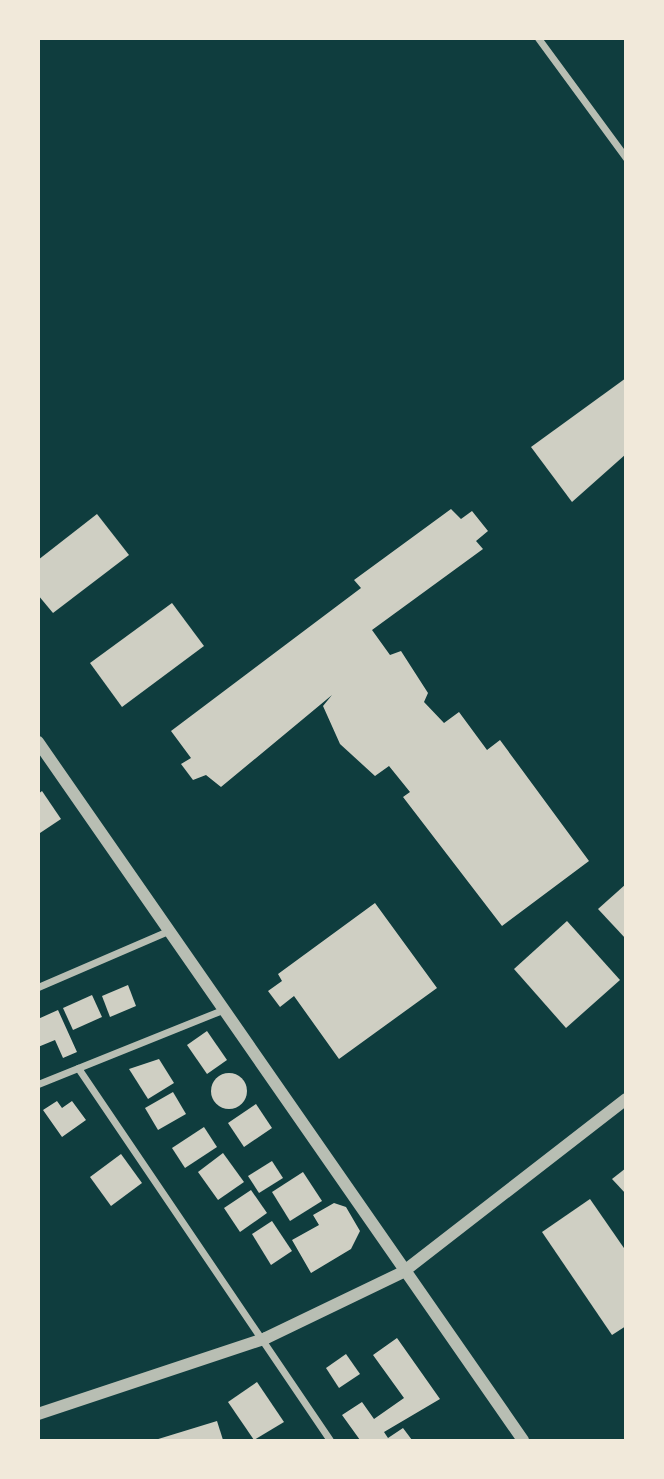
<!DOCTYPE html>
<html>
<head>
<meta charset="utf-8">
<style>
	body { margin:0 }
	#map { position:relative; width:664px; height:1479px; overflow:hidden; background:#0f3d3e; font-family:"Fira Sans Condensed",sans-serif }
	div>[style] { position:absolute }
	.building>* { inset:0; background:#cfcfc3 }
	.round { border-radius:50% }
	.minor>* { height:7px; margin:-3.5px; padding:0 3.5px; transform-origin:3.5px; border-radius:3.5px; background:#b8beb3 }
	.tertiary>* { height:12px; margin:-6px; padding:0 6px; transform-origin:6px; border-radius:6px; background:#b8beb3 }
	span { translate:-50% -50%; white-space:nowrap; text-align:center; line-height:1.15; -webkit-text-stroke:7px #f1e9da; paint-order:stroke }
	.frame { position:absolute; inset:0; border:40px solid #f1e9da; pointer-events:none }
</style>
</head>
<body>
<div id="map">
	<div class="building">
		<div style="clip-path:polygon(626px 378px,626px 454px,572px 502px,531px 447px)"></div>
		<div style="clip-path:polygon(451px 509px,461px 519px,472px 511px,488px 531px,476px 541px,483px 549px,372px 630px,390px 655px,401px 651px,428px 693px,424px 702px,444px 723px,459px 712px,487px 750px,500px 740px,589px 861px,502px 926px,403px 797px,410px 792px,389px 766px,375px 776px,340px 744px,323px 706px,332px 695px,221px 787px,206px 775px,193px 780px,181px 764px,191px 758px,171px 731px,361px 588px,354px 580px)"></div>
		<div style="clip-path:polygon(97px 514px,129px 555px,53px 613px,38px 595px,38px 560px)"></div>
		<div style="clip-path:polygon(172px 603px,204px 646px,122px 707px,90px 663px)"></div>
		<div style="clip-path:polygon(42px 791px,61px 819px,40px 833px,38px 794px)"></div>
		<div style="clip-path:polygon(626px 884px,626px 939px,598px 909px)"></div>
		<div style="clip-path:polygon(375px 903px,437px 988px,339px 1059px,294px 996px,280px 1007px,268px 991px,282px 981px,278px 974px)"></div>
		<div style="clip-path:polygon(567px 921px,620px 980px,566px 1028px,514px 969px)"></div>
		<div style="clip-path:polygon(128px 985px,136px 1006px,110px 1017px,102px 996px)"></div>
		<div style="clip-path:polygon(92px 995px,102px 1017px,73px 1030px,63px 1008px)"></div>
		<div style="clip-path:polygon(58px 1010px,77px 1052px,63px 1058px,55px 1040px,38px 1047px,38px 1019px)"></div>
		<div style="clip-path:polygon(207px 1031px,227px 1060px,207px 1074px,187px 1045px)"></div>
		<div style="clip-path:polygon(159px 1059px,174px 1083px,148px 1099px,129px 1069px)"></div>
		<div class="round" style="left:211px;top:1073px;width:36px;height:36px"></div>
		<div style="clip-path:polygon(173px 1092px,186px 1114px,158px 1130px,145px 1108px)"></div>
		<div style="clip-path:polygon(57px 1101px,62px 1108px,72px 1101px,86px 1120px,62px 1137px,43px 1110px)"></div>
		<div style="clip-path:polygon(256px 1104px,272px 1128px,244px 1147px,228px 1123px)"></div>
		<div style="clip-path:polygon(204px 1127px,217px 1147px,185px 1168px,172px 1148px)"></div>
		<div style="clip-path:polygon(223px 1153px,244px 1182px,218px 1200px,198px 1172px)"></div>
		<div style="clip-path:polygon(121px 1154px,142px 1183px,111px 1206px,90px 1177px)"></div>
		<div style="clip-path:polygon(272px 1161px,283px 1178px,259px 1193px,248px 1176px)"></div>
		<div style="clip-path:polygon(626px 1168px,626px 1194px,612px 1179px)"></div>
		<div style="clip-path:polygon(303px 1172px,322px 1201px,290px 1221px,272px 1192px)"></div>
		<div style="clip-path:polygon(251px 1190px,267px 1213px,240px 1232px,224px 1208px)"></div>
		<div style="clip-path:polygon(590px 1199px,626px 1251px,626px 1326px,612px 1335px,542px 1232px)"></div>
		<div style="clip-path:polygon(334px 1203px,346px 1207px,360px 1231px,351px 1249px,311px 1273px,292px 1240px,319px 1225px,313px 1215px)"></div>
		<div style="clip-path:polygon(272px 1221px,292px 1251px,271px 1265px,252px 1234px)"></div>
		<div style="clip-path:polygon(397px 1338px,440px 1399px,384px 1432px,388px 1438px,403px 1428px,412px 1440px,360px 1440px,342px 1415px,362px 1402px,374px 1419px,404px 1398px,373px 1355px)"></div>
		<div style="clip-path:polygon(346px 1354px,360px 1374px,339px 1388px,326px 1368px)"></div>
		<div style="clip-path:polygon(257px 1382px,284px 1422px,254px 1440px,228px 1402px)"></div>
		<div style="clip-path:polygon(217px 1421px,223px 1440px,155px 1440px)"></div>
	</div>
	<div class="minor">
		<div style="left:538px;top:38px;width:149px;rotate:53.7deg"></div>
		<div style="left:38px;top:987px;width:142px;rotate:-23.3deg"></div>
		<div style="left:78px;top:1068px;width:449px;rotate:55.9deg"></div>
		<div style="left:38px;top:1084px;width:198px;rotate:-21.9deg"></div>
	</div>
	<div class="tertiary">
		<div style="left:38px;top:742px;width:850px;rotate:55.21deg"></div>
		<div style="left:38px;top:1414px;width:240px;rotate:-18.4deg"></div>
		<div style="left:266px;top:1338px;width:152px;rotate:-25.7deg"></div>
		<div style="left:403px;top:1272px;width:282px;rotate:-37.8deg"></div>
	</div>
	<div class="frame"></div>
</div>
</body>
</html>
